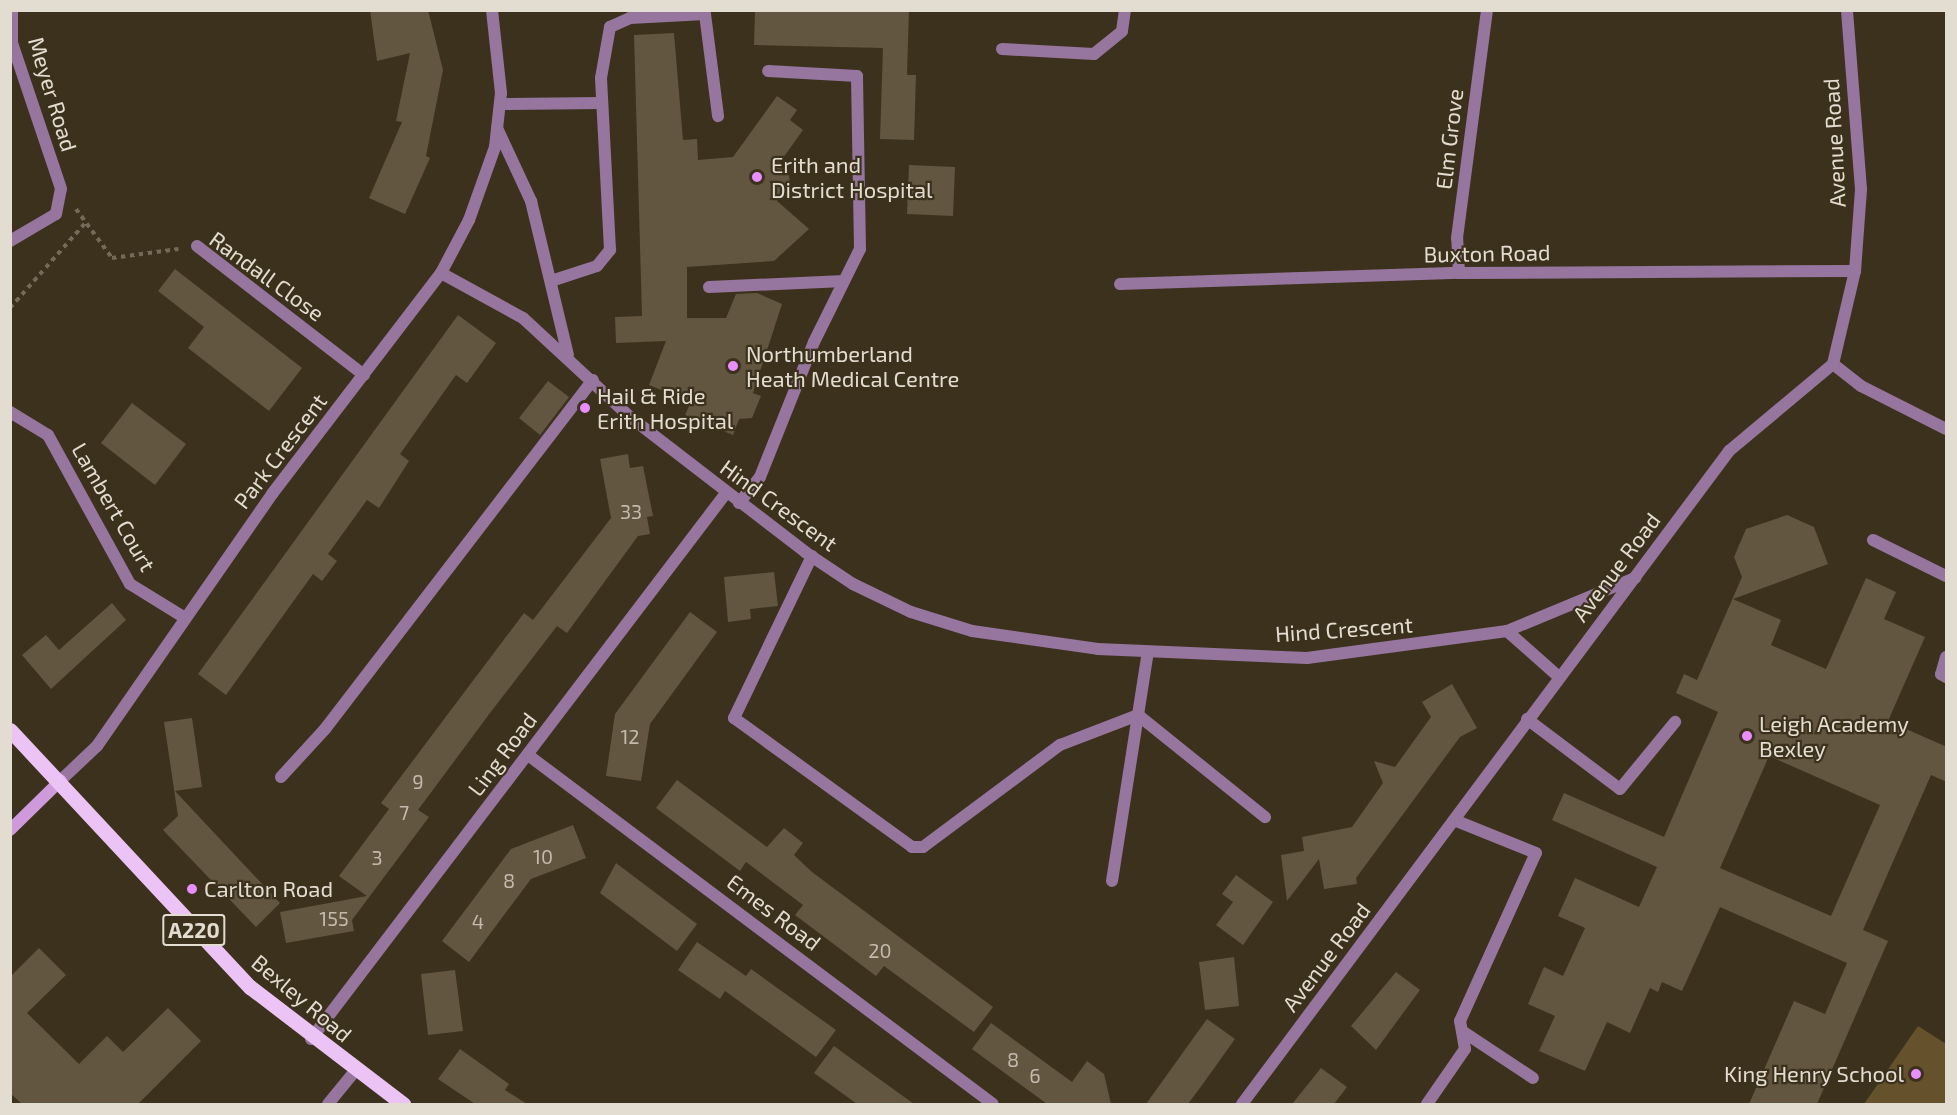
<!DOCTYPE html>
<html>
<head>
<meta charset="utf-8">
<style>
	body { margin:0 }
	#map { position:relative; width:1957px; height:1115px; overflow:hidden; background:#3c311c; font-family:"Exo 2",sans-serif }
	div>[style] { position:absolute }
	.green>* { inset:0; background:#65522d }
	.building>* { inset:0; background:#625640 }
	.path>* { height:4px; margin-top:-2px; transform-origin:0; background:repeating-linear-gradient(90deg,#736a58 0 4.5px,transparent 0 9px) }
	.lane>* { height:12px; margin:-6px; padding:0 6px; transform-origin:6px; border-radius:6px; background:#96759e }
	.street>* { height:12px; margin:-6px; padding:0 6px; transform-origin:6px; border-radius:6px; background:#96759e }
	.secondary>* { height:12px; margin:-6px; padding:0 6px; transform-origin:6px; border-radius:6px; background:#cf9adb }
	.primary>* { height:15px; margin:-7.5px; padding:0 7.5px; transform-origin:7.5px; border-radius:7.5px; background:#ebc3f5 }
	.dots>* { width:16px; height:16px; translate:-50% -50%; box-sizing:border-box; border:3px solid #3c311c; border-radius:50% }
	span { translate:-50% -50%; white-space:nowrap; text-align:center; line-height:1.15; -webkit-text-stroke:4.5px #3c311c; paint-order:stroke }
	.number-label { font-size:20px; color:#c3baac }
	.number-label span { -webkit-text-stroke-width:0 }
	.shield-label span { padding:2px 4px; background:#3c311c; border:2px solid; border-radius:4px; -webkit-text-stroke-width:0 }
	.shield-label { font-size:21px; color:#e3dcd0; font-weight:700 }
	.street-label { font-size:22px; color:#e3dcd0 }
	.poi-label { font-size:22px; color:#e3dcd0 }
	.left { translate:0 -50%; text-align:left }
	.right { translate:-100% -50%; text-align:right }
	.frame { position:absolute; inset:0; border:12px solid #e3dcd0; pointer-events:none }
</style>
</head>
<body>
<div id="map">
	<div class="green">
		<div style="clip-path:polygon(1918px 1026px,1946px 1044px,1946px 1104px,1864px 1104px)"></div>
	</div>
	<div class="building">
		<div style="clip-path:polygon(370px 10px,428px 10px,443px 70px,426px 156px,430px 158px,405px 214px,369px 198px,402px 122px,396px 121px,410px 53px,377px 61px)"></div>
		<div style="clip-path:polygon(755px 10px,909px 10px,907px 75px,916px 75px,914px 140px,880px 139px,883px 48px,754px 45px)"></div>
		<div style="clip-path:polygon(674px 33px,683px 140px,697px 139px,698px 160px,733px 157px,777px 96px,797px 110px,790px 120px,803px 130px,778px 165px,789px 175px,790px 186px,777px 201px,809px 229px,774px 261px,687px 267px,687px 318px,726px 318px,736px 294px,757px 293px,782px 304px,753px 393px,761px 396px,752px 418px,739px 419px,733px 435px,685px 415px,691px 402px,649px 385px,666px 341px,616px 343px,615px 317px,642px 316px,634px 35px)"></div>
		<div style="clip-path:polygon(909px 165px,955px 167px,953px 216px,907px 214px)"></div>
		<div style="clip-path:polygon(175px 269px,302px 368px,269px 411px,188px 348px,204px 327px,158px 291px)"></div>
		<div style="clip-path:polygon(458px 315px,496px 343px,467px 383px,456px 375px,400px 454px,409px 461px,379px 508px,367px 500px,328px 554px,337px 561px,322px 581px,313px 574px,226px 695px,198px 674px)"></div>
		<div style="clip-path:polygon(548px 381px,569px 397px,540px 435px,519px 418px)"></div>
		<div style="clip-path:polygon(132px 403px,186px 444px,155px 485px,101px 443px)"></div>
		<div style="clip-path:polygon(628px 454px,630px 468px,643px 466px,653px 516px,647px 517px,650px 534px,638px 536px,567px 633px,557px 626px,490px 713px,418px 810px,429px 817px,352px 920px,354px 931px,286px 943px,280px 912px,367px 896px,339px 876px,389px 809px,381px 803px,524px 613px,533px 620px,611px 518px,600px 459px)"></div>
		<div style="clip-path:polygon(evenodd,1787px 515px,1814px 527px,1828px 564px,1733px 599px,1781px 620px,1771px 645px,1826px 669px,1866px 578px,1896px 592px,1884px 619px,1925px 637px,1888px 721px,1947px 747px,1947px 782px,1931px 775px,1863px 930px,1888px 941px,1817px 1104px,1749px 1104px,1794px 1001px,1825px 1014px,1847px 963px,1720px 907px,1682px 991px,1662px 982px,1658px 992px,1650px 988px,1630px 1033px,1607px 1022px,1585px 1071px,1539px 1051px,1555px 1016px,1528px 1004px,1544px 967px,1563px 976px,1585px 928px,1558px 916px,1575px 878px,1639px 907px,1657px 867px,1552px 820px,1564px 793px,1664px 837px,1718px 712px,1676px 693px,1684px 674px,1697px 680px,1742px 577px,1734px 557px,1746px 529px,1787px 515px,1769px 756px,1880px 805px,1831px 916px,1720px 868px,1769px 756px)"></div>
		<div style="clip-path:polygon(774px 572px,778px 606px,750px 609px,751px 619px,728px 622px,724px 577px)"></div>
		<div style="clip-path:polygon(112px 603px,126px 620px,51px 689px,22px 655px,46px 635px,59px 650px)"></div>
		<div style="clip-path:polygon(690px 612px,717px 632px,650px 724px,641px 781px,606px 776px,615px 714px)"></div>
		<div style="clip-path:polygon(1452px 684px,1477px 728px,1460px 737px,1356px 878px,1357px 884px,1324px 889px,1319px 859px,1287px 901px,1281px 855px,1304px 851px,1302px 837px,1352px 827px,1383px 783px,1374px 761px,1395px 767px,1431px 717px,1422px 702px)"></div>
		<div style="clip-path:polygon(192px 718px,202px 787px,175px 791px,280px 903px,256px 927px,163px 830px,178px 816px,164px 722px)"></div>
		<div style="clip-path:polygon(677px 780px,767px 847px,784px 828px,803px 843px,794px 855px,812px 872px,993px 1007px,974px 1032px,884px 966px,876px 976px,795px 915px,803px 905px,746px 862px,740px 871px,656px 808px)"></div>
		<div style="clip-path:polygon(573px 825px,586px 858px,531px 879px,469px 962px,442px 941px,511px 849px)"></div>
		<div style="clip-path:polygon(616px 863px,697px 924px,677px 951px,600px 893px)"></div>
		<div style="clip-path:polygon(1236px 875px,1273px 902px,1243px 945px,1216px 925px,1233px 902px,1222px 894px)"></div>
		<div style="clip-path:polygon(697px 942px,746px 976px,751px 969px,836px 1030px,816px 1057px,725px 991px,720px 999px,678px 970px)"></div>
		<div style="clip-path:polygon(39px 948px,66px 975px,27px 1013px,79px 1064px,107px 1036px,123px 1052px,168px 1008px,201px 1041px,138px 1104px,22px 1104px,10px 1093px,10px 977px)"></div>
		<div style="clip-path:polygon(1234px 957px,1239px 1006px,1205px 1010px,1199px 962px)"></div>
		<div style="clip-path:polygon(455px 970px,463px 1031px,428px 1035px,421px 974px)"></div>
		<div style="clip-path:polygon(1396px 972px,1420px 990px,1376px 1050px,1351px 1026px)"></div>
		<div style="clip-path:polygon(1207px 1019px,1235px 1039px,1205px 1081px,1188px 1104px,1146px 1104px)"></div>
		<div style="clip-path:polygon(991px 1023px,1072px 1082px,1087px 1061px,1104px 1074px,1111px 1104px,1047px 1104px,972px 1049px)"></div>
		<div style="clip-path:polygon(834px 1046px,871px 1073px,914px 1104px,857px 1104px,835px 1088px,814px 1073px)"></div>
		<div style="clip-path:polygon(460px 1049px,509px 1084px,505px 1090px,527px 1104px,475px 1104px,438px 1079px)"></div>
		<div style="clip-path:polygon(1321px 1068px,1347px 1087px,1334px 1104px,1292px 1104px)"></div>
	</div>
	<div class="path">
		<div style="left:76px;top:209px;width:61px;rotate:53.7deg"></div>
		<div style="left:112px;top:258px;width:67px;rotate:-7.8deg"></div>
		<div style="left:10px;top:308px;width:115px;rotate:-48.5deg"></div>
	</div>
	<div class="lane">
		<div style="left:500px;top:104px;width:101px;rotate:-0.6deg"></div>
		<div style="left:10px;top:241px;width:53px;rotate:-30.4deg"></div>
		<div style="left:56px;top:214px;width:25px;rotate:-79deg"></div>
		<div style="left:551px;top:281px;width:48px;rotate:-18.1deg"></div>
		<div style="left:597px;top:266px;width:21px;rotate:-51deg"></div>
		<div style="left:610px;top:250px;width:172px;rotate:-93deg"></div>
		<div style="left:601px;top:78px;width:52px;rotate:-80deg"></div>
		<div style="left:610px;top:27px;width:22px;rotate:-24deg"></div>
		<div style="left:630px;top:18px;width:75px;rotate:-3.1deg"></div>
		<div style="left:705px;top:14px;width:103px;rotate:82.7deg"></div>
		<div style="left:709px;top:287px;width:135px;rotate:-2.5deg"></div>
		<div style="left:739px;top:503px;width:33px;rotate:-51deg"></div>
		<div style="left:760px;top:477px;width:145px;rotate:-68.2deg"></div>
		<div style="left:814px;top:342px;width:104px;rotate:-63.7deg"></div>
		<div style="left:860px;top:249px;width:173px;rotate:-91deg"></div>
		<div style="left:857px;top:76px;width:89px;rotate:-176.8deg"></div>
		<div style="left:1873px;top:540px;width:81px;rotate:26.3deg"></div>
		<div style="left:812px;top:556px;width:180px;rotate:115.7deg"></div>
		<div style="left:734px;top:718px;width:220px;rotate:35.9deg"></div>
		<div style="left:912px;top:847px;width:11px"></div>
		<div style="left:923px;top:847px;width:171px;rotate:-36.7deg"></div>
		<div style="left:1060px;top:745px;width:84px;rotate:-21deg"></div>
		<div style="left:1138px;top:715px;width:163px;rotate:38.8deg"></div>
		<div style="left:1946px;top:657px;width:18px;rotate:106deg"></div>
		<div style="left:1941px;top:674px;width:6px;rotate:31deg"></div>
		<div style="left:1527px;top:719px;width:116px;rotate:37deg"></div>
		<div style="left:1620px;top:789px;width:87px;rotate:-50.6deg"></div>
		<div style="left:281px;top:777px;width:65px;rotate:-47.5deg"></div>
		<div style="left:325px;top:729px;width:440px;rotate:-52.5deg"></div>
		<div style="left:1462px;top:1031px;width:85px;rotate:33.5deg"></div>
		<div style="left:328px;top:1104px;width:43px;rotate:-50.7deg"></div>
		<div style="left:1427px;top:1104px;width:67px;rotate:-55.4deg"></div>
		<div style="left:1465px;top:1049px;width:28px;rotate:-100deg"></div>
		<div style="left:1460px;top:1021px;width:184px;rotate:-65.7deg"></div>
		<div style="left:1536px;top:853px;width:88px;rotate:-158.1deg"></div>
	</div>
	<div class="street">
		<div style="left:12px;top:10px;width:33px;rotate:90deg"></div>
		<div style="left:12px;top:43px;width:154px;rotate:71.4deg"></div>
		<div style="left:1002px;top:49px;width:92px;rotate:3.1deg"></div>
		<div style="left:1094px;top:54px;width:36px;rotate:-39deg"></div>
		<div style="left:1122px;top:31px;width:21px;rotate:-82deg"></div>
		<div style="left:497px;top:128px;width:81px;rotate:65deg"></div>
		<div style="left:531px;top:201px;width:158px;rotate:76.5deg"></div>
		<div style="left:197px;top:246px;width:211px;rotate:37.7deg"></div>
		<div style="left:441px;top:273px;width:94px;rotate:28.8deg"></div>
		<div style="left:523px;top:318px;width:146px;rotate:42.8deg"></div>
		<div style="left:630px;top:417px;width:221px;rotate:37.6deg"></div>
		<div style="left:805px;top:552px;width:58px;rotate:33.7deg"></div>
		<div style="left:853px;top:584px;width:64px;rotate:25.8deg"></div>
		<div style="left:911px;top:612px;width:64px;rotate:17.3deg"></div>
		<div style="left:972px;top:631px;width:127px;rotate:8.1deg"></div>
		<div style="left:1098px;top:649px;width:209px;rotate:2.5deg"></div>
		<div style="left:1307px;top:658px;width:202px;rotate:-7.7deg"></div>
		<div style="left:1507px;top:631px;width:139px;rotate:-22.5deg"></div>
		<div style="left:1459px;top:273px;width:35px;rotate:-93deg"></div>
		<div style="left:1457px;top:238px;width:230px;rotate:-82.5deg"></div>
		<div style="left:1120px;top:284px;width:339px;rotate:-1.9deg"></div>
		<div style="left:1459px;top:273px;width:396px;rotate:-0.3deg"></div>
		<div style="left:1833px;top:364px;width:36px;rotate:38deg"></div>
		<div style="left:1861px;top:386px;width:95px;rotate:26.8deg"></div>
		<div style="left:10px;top:412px;width:44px;rotate:31.2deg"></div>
		<div style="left:48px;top:435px;width:170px;rotate:61.2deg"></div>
		<div style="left:130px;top:584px;width:65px;rotate:31.7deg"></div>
		<div style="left:1507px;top:631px;width:69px;rotate:41.5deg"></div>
		<div style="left:528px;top:755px;width:581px;rotate:36.89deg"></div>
		<div style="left:61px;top:780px;width:50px;rotate:-43.4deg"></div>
		<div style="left:97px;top:746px;width:307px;rotate:-55.2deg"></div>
		<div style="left:272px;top:494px;width:278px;rotate:-52.6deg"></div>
		<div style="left:441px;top:273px;width:60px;rotate:-62.2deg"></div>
		<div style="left:469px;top:220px;width:77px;rotate:-70.4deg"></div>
		<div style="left:495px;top:147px;width:54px;rotate:-83.7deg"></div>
		<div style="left:501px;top:93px;width:83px;rotate:-96.2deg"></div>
		<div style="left:1112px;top:881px;width:232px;rotate:-81.1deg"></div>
		<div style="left:311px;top:1039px;width:686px;rotate:-52.76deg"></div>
		<div style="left:1242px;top:1104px;width:815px;rotate:-53.28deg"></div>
		<div style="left:1729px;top:451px;width:136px;rotate:-39.9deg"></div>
		<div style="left:1833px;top:364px;width:96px;rotate:-76.7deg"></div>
		<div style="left:1855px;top:271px;width:82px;rotate:-85.8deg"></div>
		<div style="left:1861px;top:189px;width:180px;rotate:-94.5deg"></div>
	</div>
	<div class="secondary">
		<div style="left:10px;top:830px;width:71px;rotate:-44.4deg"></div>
	</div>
	<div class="primary">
		<div style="left:10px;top:730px;width:352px;rotate:47deg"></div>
		<div style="left:250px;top:987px;width:193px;rotate:37.4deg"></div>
	</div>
	<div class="dots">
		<div style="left:757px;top:177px;background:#e98efe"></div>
		<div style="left:733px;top:366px;background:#e98efe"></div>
		<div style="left:585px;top:408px;background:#e98efe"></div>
		<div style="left:1747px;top:736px;background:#e98efe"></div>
		<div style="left:192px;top:889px;background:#e98efe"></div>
		<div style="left:1916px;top:1074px;background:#e98efe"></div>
	</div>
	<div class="number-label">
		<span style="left:631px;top:511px">33</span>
		<span style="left:630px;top:736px">12</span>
		<span style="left:418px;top:781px">9</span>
		<span style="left:404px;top:812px">7</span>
		<span style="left:543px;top:856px">10</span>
		<span style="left:377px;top:857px">3</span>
		<span style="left:509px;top:880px">8</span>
		<span style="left:334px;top:918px">155</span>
		<span style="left:478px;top:921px">4</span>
		<span style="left:880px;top:950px">20</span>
		<span style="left:1013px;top:1059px">8</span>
		<span style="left:1035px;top:1075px">6</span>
	</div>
	<div class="shield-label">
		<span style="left:194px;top:930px">A220</span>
	</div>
	<div class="street-label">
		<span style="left:53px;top:94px;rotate:73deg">Meyer Road</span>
		<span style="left:1449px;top:139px;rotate:-83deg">Elm Grove</span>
		<span style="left:1834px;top:143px;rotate:-93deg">Avenue Road</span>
		<span style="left:1487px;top:253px;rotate:-1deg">Buxton Road</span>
		<span style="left:267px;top:276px;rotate:36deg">Randall Close</span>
		<span style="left:280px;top:451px;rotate:-53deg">Park Crescent</span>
		<span style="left:779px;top:505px;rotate:36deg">Hind Crescent</span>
		<span style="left:114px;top:507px;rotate:60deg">Lambert Court</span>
		<span style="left:1616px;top:567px;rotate:-53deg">Avenue Road</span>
		<span style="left:1344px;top:629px;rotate:-4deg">Hind Crescent</span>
		<span style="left:502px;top:754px;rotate:-53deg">Ling Road</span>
		<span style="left:774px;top:912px;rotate:37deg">Emes Road</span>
		<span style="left:1326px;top:957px;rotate:-53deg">Avenue Road</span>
		<span style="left:302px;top:998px;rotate:40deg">Bexley Road</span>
	</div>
	<div class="poi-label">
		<span class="left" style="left:771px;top:177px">Erith and<br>District Hospital</span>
		<span class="left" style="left:746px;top:366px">Northumberland<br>Heath Medical Centre</span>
		<span class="left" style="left:597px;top:408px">Hail &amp; Ride<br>Erith Hospital</span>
		<span class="left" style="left:1759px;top:736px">Leigh Academy<br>Bexley</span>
		<span class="left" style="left:204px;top:889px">Carlton Road</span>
		<span class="right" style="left:1904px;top:1074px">King Henry School</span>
	</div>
	<div class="frame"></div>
</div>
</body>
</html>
